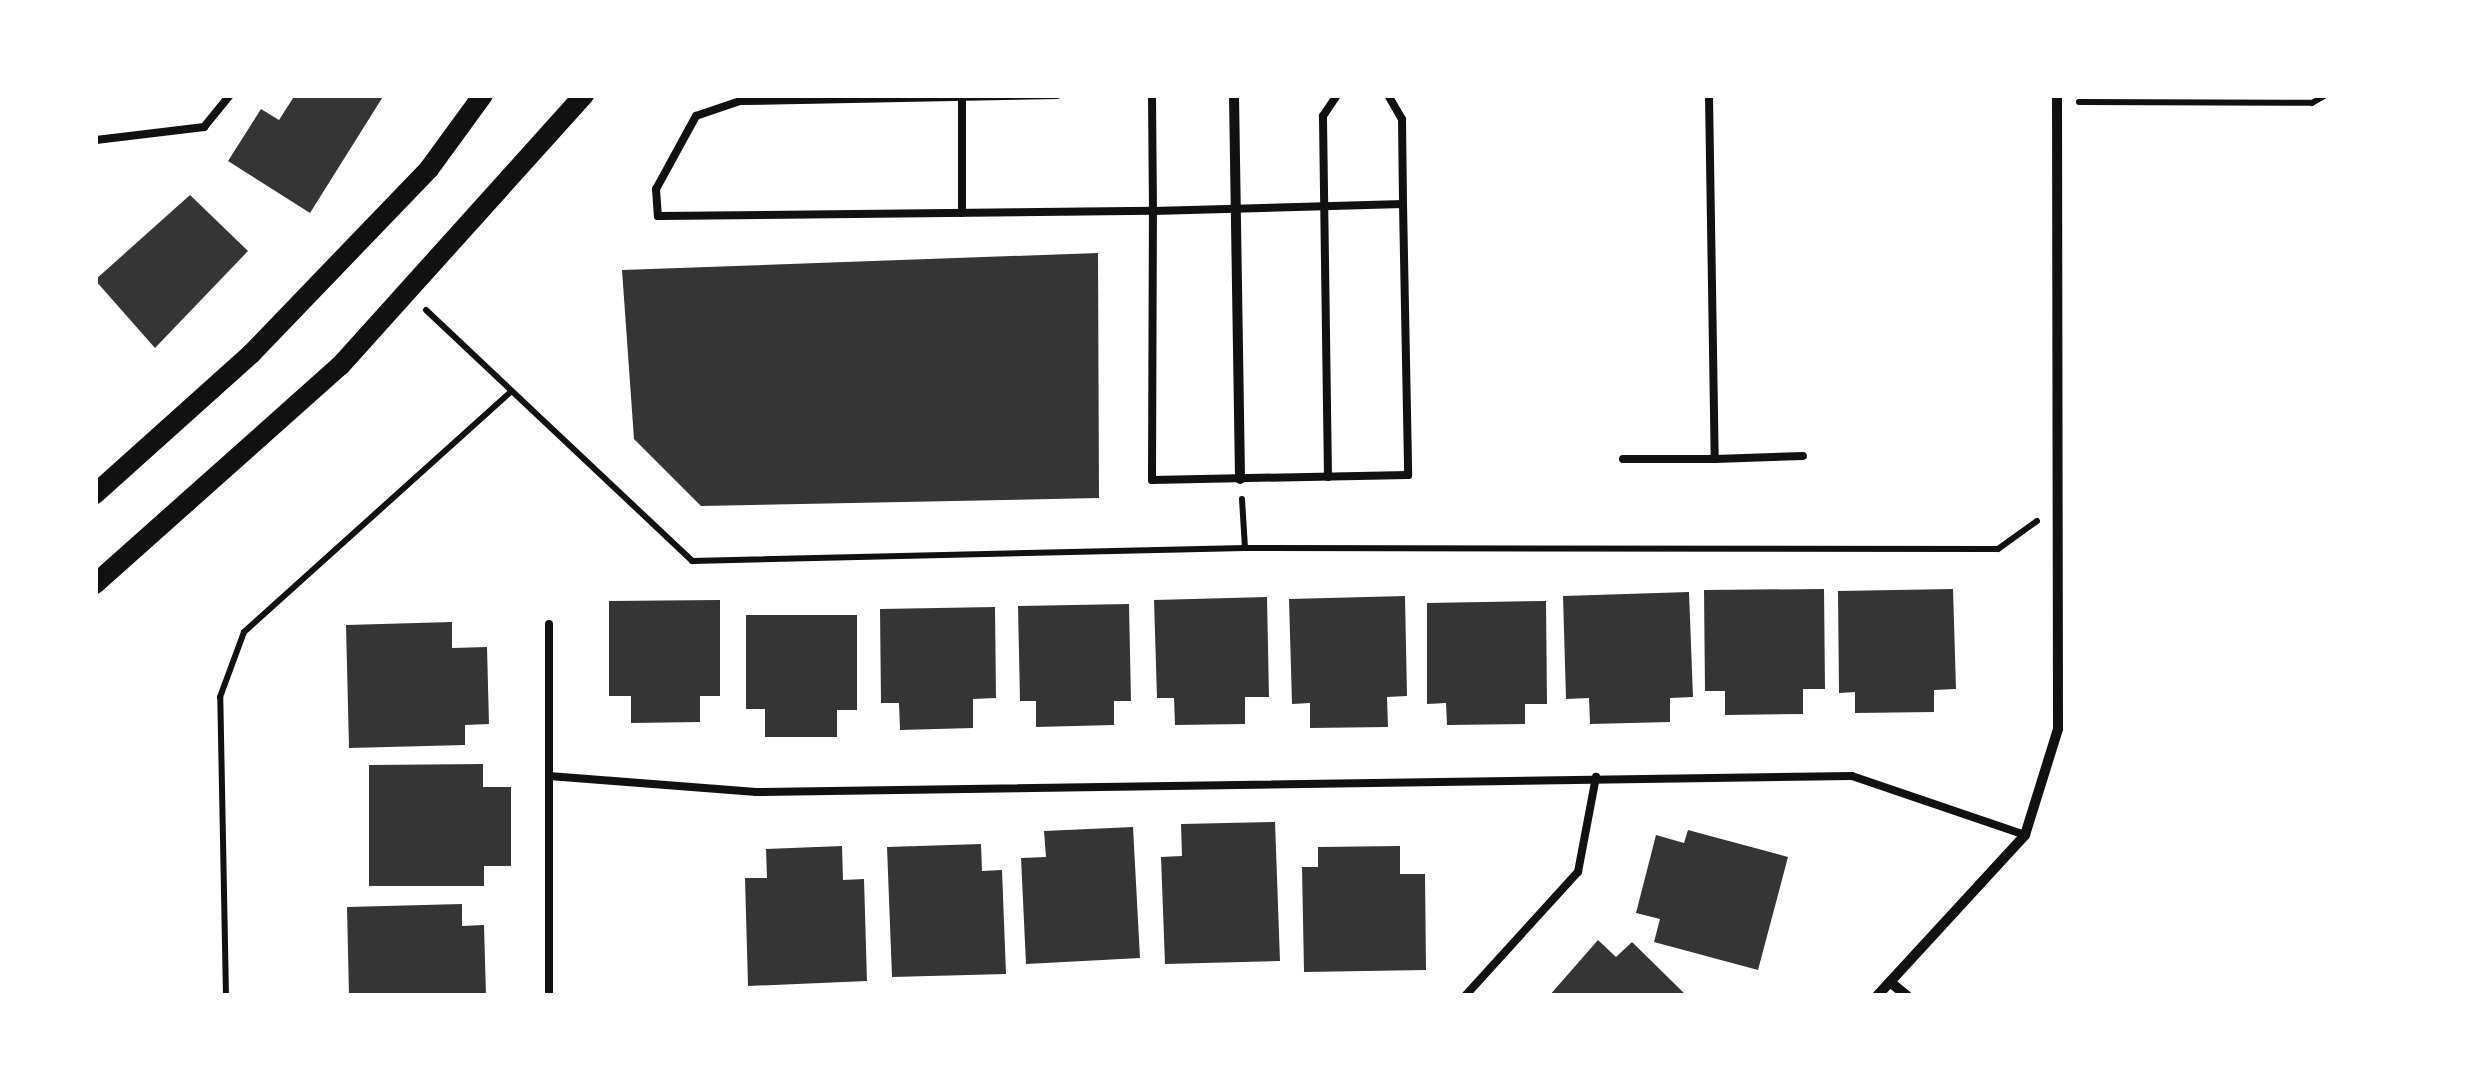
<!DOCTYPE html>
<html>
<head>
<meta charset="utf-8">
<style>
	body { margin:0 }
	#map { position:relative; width:2475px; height:1091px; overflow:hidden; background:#fff; font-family:Mulish,sans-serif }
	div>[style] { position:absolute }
	.building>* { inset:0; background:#353535 }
	.path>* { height:6px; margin:-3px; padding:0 3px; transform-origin:3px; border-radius:3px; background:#111 }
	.service>* { height:8px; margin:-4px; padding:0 4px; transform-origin:4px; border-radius:4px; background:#111 }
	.minor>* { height:10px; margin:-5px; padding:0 5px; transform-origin:5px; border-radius:5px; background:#111 }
	.secondary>* { height:20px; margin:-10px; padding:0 10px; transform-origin:10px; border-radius:10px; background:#111 }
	span { translate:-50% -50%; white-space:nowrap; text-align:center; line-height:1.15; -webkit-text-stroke:8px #fff; paint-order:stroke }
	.frame { position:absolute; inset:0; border:98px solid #fff; pointer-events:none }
</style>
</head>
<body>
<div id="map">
	<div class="building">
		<div style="clip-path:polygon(295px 95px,384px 95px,310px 213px,228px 161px,261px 109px,279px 120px)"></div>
		<div style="clip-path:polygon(190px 195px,248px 251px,155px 348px,95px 280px)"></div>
		<div style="clip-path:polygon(1098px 253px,1099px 498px,701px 506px,634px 439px,622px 270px)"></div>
		<div style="clip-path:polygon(1824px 589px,1825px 689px,1803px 689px,1803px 714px,1725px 715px,1725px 691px,1705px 691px,1704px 590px)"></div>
		<div style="clip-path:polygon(1953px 589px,1956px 689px,1934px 690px,1934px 712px,1855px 713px,1855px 692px,1839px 693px,1838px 591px)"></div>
		<div style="clip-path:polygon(1689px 592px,1693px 697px,1670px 698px,1670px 722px,1590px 724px,1589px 698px,1566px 699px,1563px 596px)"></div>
		<div style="clip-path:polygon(1405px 596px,1407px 696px,1387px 697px,1388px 727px,1310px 728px,1310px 703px,1292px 704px,1289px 599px)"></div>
		<div style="clip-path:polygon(1267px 597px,1269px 697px,1245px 697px,1245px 724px,1175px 725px,1174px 698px,1157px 698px,1154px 600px)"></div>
		<div style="clip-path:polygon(720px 600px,720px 696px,700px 696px,700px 722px,631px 723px,631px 696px,609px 696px,609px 601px)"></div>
		<div style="clip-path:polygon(1546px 601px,1547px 704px,1525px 704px,1525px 724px,1447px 725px,1446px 703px,1427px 704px,1427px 603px)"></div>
		<div style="clip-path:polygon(1129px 604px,1131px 701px,1114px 701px,1114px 725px,1036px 727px,1036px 701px,1020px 701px,1018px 606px)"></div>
		<div style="clip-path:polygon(995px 607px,996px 698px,973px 699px,973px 728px,900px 730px,899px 703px,881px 703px,880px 609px)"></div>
		<div style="clip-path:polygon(746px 615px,857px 615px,857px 710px,837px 710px,837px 737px,765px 737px,765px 709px,746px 709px)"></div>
		<div style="clip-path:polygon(452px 622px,452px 648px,487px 647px,489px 724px,465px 725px,465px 745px,349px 748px,346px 625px)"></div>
		<div style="clip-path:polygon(483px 764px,483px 787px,511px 787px,511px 866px,484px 866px,484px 886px,369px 886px,369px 765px)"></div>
		<div style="clip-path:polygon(1275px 822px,1280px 961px,1165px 964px,1161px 857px,1182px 856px,1181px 824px)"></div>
		<div style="clip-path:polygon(1133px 827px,1140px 958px,1026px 964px,1021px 858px,1046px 857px,1044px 831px)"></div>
		<div style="clip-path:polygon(1688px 830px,1788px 857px,1758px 970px,1654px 942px,1660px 919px,1636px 913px,1656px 835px,1684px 843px)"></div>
		<div style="clip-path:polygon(981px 844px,982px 871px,1002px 870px,1006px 974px,892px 977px,887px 847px)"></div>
		<div style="clip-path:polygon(842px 846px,843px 880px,864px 879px,867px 981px,748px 986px,745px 878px,767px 878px,766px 849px)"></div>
		<div style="clip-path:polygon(1400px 846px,1400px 874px,1425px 874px,1426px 970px,1304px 972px,1302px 867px,1318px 867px,1318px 847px)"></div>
		<div style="clip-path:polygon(462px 904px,462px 926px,484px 925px,486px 996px,349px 996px,347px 907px)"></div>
		<div style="clip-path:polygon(1598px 940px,1616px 957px,1632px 942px,1687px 996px,1549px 996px)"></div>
	</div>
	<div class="path">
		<div style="left:2079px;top:102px;width:233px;rotate:0.2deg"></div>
		<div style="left:2312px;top:103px;width:16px;rotate:-30deg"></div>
		<div style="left:426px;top:310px;width:366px;rotate:43.3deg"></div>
		<div style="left:692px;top:561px;width:553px;rotate:-1.35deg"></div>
		<div style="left:1245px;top:548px;width:753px;rotate:0.08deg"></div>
		<div style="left:1998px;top:549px;width:48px;rotate:-35.7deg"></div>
		<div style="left:1242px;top:499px;width:49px;rotate:86.5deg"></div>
		<div style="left:226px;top:996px;width:299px;rotate:-91.1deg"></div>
		<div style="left:220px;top:697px;width:69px;rotate:-69.7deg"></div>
		<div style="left:244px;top:632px;width:360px;rotate:-42deg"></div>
	</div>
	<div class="service">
		<div style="left:962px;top:95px;width:118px;rotate:90deg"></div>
		<div style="left:1057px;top:95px;width:317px;rotate:178.9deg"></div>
		<div style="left:740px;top:101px;width:46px;rotate:161.2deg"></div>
		<div style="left:696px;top:116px;width:83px;rotate:118.7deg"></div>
		<div style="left:656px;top:189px;width:27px;rotate:86deg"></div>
		<div style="left:658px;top:216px;width:495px;rotate:-0.6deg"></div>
		<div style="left:1153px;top:211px;width:250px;rotate:-1.6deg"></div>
		<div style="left:1403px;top:204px;width:271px;rotate:88.9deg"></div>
		<div style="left:1408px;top:475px;width:256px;rotate:178.9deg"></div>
		<div style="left:1152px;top:480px;width:269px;rotate:-89.8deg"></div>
		<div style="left:1153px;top:211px;width:116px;rotate:-90.5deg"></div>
		<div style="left:1388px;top:95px;width:28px;rotate:60deg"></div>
		<div style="left:1402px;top:119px;width:85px;rotate:89.3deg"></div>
		<div style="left:1709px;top:95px;width:364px;rotate:89.1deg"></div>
		<div style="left:1715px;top:459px;width:88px;rotate:-2deg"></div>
		<div style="left:96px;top:140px;width:109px;rotate:-6.9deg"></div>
		<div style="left:204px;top:127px;width:41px;rotate:-50.9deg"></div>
		<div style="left:1623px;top:459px;width:92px"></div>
		<div style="left:1328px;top:477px;width:361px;rotate:-90.8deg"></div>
		<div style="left:1323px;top:116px;width:25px;rotate:-56deg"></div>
		<div style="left:549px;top:776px;width:208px;rotate:4.4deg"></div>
		<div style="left:756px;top:792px;width:1096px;rotate:-0.84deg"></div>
		<div style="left:1852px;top:776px;width:183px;rotate:18.8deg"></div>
		<div style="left:549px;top:996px;width:372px;rotate:-90deg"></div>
		<div style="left:1465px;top:996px;width:168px;rotate:-47.7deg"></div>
		<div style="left:1578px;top:872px;width:97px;rotate:-79.3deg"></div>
	</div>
	<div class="minor">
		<div style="left:1234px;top:95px;width:384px;rotate:89.1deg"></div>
		<div style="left:1890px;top:982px;width:22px;rotate:39deg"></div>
		<div style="left:1877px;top:996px;width:219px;rotate:-47.4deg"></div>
		<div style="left:2025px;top:835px;width:111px;rotate:-72.7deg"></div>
		<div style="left:2058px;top:729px;width:634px;rotate:-90.09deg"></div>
	</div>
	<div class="secondary">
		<div style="left:95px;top:494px;width:210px;rotate:-41.9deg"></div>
		<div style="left:251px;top:354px;width:257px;rotate:-46.1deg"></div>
		<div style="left:429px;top:169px;width:92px;rotate:-53.9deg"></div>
		<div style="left:95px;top:584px;width:328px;rotate:-41.7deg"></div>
		<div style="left:340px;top:366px;width:365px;rotate:-48deg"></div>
	</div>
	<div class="frame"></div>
</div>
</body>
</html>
